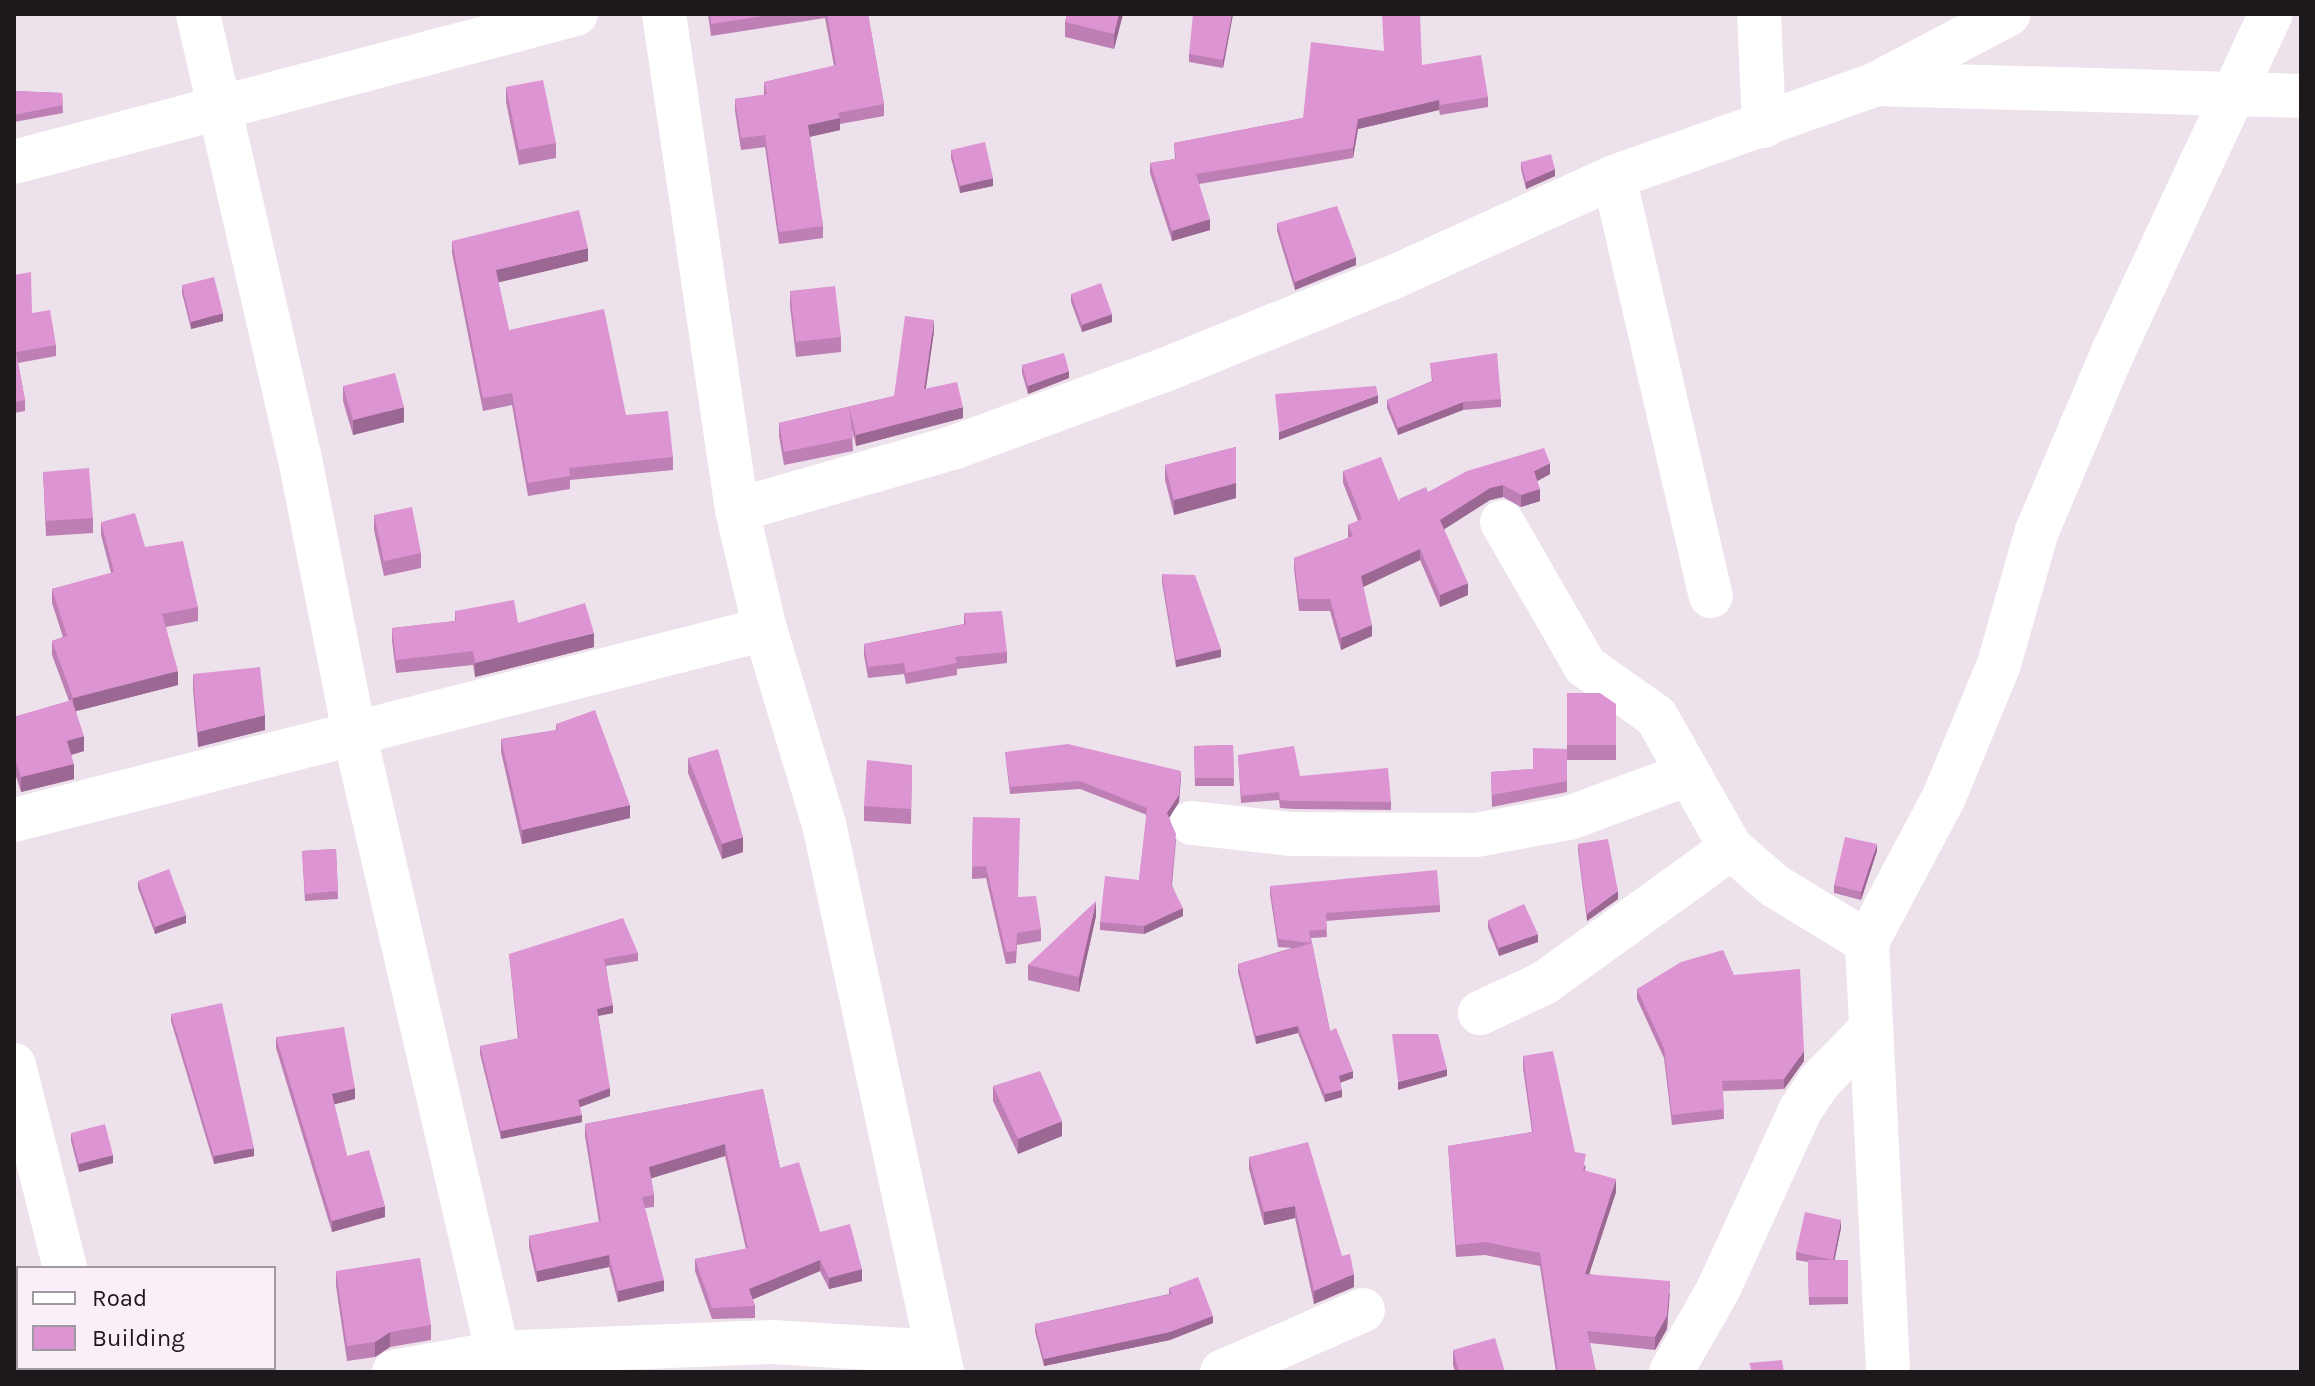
<!DOCTYPE html>
<html>
<head>
<meta charset="utf-8">
<style>
	body { margin:0 }
	#map { position:relative; width:2315px; height:1386px; overflow:hidden; background:#ede2ec; font-family:Karla,sans-serif }
	div>[style] { position:absolute }
	.minor>* { height:44px; margin:-22px; padding:0 22px; transform-origin:22px; border-radius:22px; background:#fff }
	.wall>* { inset:0; background:#be7fb5 }
	.shaded-wall>* { inset:0; background:#9b6893 }
	.building>* { inset:0; background:#dd94d2 }
	span { translate:-50% -50%; white-space:nowrap; text-align:center; line-height:1.15; -webkit-text-stroke:6px #faeff9; paint-order:stroke }
	.frame { position:absolute; inset:0; border:16px solid #1c181c; pointer-events:none }
	.legend { position:absolute; left:16px; top:1266px; width:260px; height:104px; box-sizing:border-box; background:#faeff9; border:2px solid #a199a1; margin:0; padding:10px 14px; list-style:none; font-size:24px; color:#1c181c }
	.legend li { display:flex; align-items:center; gap:16px; height:40px }
	.legend b { width:40px; border:2px solid #a199a1 }
</style>
</head>
<body>
<div id="map">
	<div class="minor">
		<div style="left:198px;top:14px;width:451px;rotate:77.1deg"></div>
		<div style="left:299px;top:454px;width:283px;rotate:78.8deg"></div>
		<div style="left:354px;top:732px;width:657px;rotate:76.98deg"></div>
		<div style="left:664px;top:14px;width:501px;rotate:81.63deg"></div>
		<div style="left:737px;top:510px;width:122px;rotate:76.8deg"></div>
		<div style="left:765px;top:629px;width:204px;rotate:73.2deg"></div>
		<div style="left:824px;top:824px;width:561px;rotate:77.85deg"></div>
		<div style="left:1759px;top:14px;width:112px;rotate:87.4deg"></div>
		<div style="left:1876px;top:84px;width:425px;rotate:1.6deg"></div>
		<div style="left:14px;top:162px;width:581px;rotate:-14.75deg"></div>
		<div style="left:1614px;top:177px;width:430px;rotate:77deg"></div>
		<div style="left:737px;top:510px;width:227px;rotate:-16.1deg"></div>
		<div style="left:955px;top:447px;width:221px;rotate:-20.2deg"></div>
		<div style="left:1162px;top:371px;width:253px;rotate:-22.1deg"></div>
		<div style="left:1396px;top:276px;width:239px;rotate:-24.4deg"></div>
		<div style="left:1614px;top:177px;width:278px;rotate:-19.5deg"></div>
		<div style="left:1876px;top:84px;width:150px;rotate:-27.8deg"></div>
		<div style="left:1502px;top:522px;width:166px;rotate:60deg"></div>
		<div style="left:1585px;top:666px;width:87px;rotate:35.2deg"></div>
		<div style="left:1656px;top:716px;width:152px;rotate:60.4deg"></div>
		<div style="left:1731px;top:848px;width:58px;rotate:40.8deg"></div>
		<div style="left:1775px;top:886px;width:108px;rotate:31.3deg"></div>
		<div style="left:14px;top:820px;width:775px;rotate:-14.27deg"></div>
		<div style="left:1192px;top:823px;width:101px;rotate:6.3deg"></div>
		<div style="left:1292px;top:834px;width:184px;rotate:0.3deg"></div>
		<div style="left:1476px;top:835px;width:95px;rotate:-10.4deg"></div>
		<div style="left:1569px;top:818px;width:127px;rotate:-20.3deg"></div>
		<div style="left:1480px;top:1013px;width:71px;rotate:-25.1deg"></div>
		<div style="left:1544px;top:983px;width:231px;rotate:-35.8deg"></div>
		<div style="left:14px;top:1065px;width:209px;rotate:75.9deg"></div>
		<div style="left:90px;top:1368px;width:4px;rotate:76deg"></div>
		<div style="left:394px;top:1372px;width:106px;rotate:-10.4deg"></div>
		<div style="left:498px;top:1353px;width:274px;rotate:-2.3deg"></div>
		<div style="left:772px;top:1342px;width:165px;rotate:3.5deg"></div>
		<div style="left:1222px;top:1372px;width:154px;rotate:-23.7deg"></div>
		<div style="left:1671px;top:1372px;width:95px;rotate:-60.2deg"></div>
		<div style="left:1718px;top:1290px;width:199px;rotate:-65.4deg"></div>
		<div style="left:1801px;top:1109px;width:32px;rotate:-56deg"></div>
		<div style="left:1819px;top:1082px;width:70px;rotate:-45.6deg"></div>
		<div style="left:1888px;top:1372px;width:431px;rotate:-92.8deg"></div>
		<div style="left:1867px;top:942px;width:164px;rotate:-62deg"></div>
		<div style="left:1944px;top:797px;width:144px;rotate:-67.5deg"></div>
		<div style="left:1999px;top:664px;width:138px;rotate:-74.1deg"></div>
		<div style="left:2037px;top:531px;width:197px;rotate:-67deg"></div>
		<div style="left:2114px;top:350px;width:371px;rotate:-65deg"></div>
	</div>
	<div class="wall">
		<div style="clip-path:polygon(708px 14px,868px 14px,884px 104px,884px 116px,840px 124px,840px 130px,810px 137px,823px 226px,823px 238px,779px 244px,765px 147px,741px 150px,735px 111px,735px 99px,764px 95px,764px 82px,834px 66px,825px 18px,711px 36px)"></div>
		<div style="clip-path:polygon(1067px 14px,1123px 14px,1114px 49px,1065px 37px,1065px 22px)"></div>
		<div style="clip-path:polygon(1233px 14px,1223px 68px,1189px 62px,1189px 54px)"></div>
		<div style="clip-path:polygon(1422px 65px,1488px 97px,1488px 107px,1440px 115px,1439px 110px,1358px 129px,1353px 158px,1199px 184px,1210px 230px,1172px 241px,1150px 173px,1150px 163px,1175px 159px,1174px 143px,1303px 118px)"></div>
		<div style="clip-path:polygon(506px 87px,556px 143px,556px 158px,519px 165px,506px 102px)"></div>
		<div style="clip-path:polygon(14px 91px,62px 93px,63px 113px,14px 122px)"></div>
		<div style="clip-path:polygon(951px 150px,993px 186px,960px 193px,951px 158px)"></div>
		<div style="clip-path:polygon(1521px 162px,1555px 176px,1526px 189px,1521px 169px)"></div>
		<div style="clip-path:polygon(1277px 223px,1356px 265px,1295px 290px,1277px 231px)"></div>
		<div style="clip-path:polygon(452px 241px,588px 261px,498px 282px,509px 330px,626px 415px,673px 457px,673px 470px,570px 480px,570px 489px,528px 496px,512px 405px,483px 411px,452px 253px)"></div>
		<div style="clip-path:polygon(14px 275px,32px 313px,56px 345px,56px 356px,18px 363px,25px 400px,25px 411px,14px 413px)"></div>
		<div style="clip-path:polygon(182px 285px,223px 321px,191px 329px,182px 293px)"></div>
		<div style="clip-path:polygon(790px 291px,841px 337px,841px 352px,796px 357px,790px 306px)"></div>
		<div style="clip-path:polygon(1071px 294px,1112px 322px,1082px 332px,1071px 302px)"></div>
		<div style="clip-path:polygon(934px 331px,926px 389px,963px 418px,856px 446px,852px 430px,853px 451px,784px 465px,779px 436px,779px 423px,894px 396px)"></div>
		<div style="clip-path:polygon(1430px 363px,1501px 399px,1501px 407px,1463px 410px,1398px 435px,1387px 408px,1387px 400px,1432px 381px)"></div>
		<div style="clip-path:polygon(1022px 365px,1069px 378px,1028px 394px,1022px 373px)"></div>
		<div style="clip-path:polygon(343px 386px,404px 422px,353px 435px,343px 401px)"></div>
		<div style="clip-path:polygon(1236px 447px,1236px 498px,1174px 515px,1165px 480px,1165px 465px)"></div>
		<div style="clip-path:polygon(1343px 471px,1399px 502px,1428px 492px,1550px 474px,1537px 481px,1540px 501px,1521px 507px,1503px 497px,1490px 500px,1444px 529px,1468px 595px,1440px 607px,1420px 560px,1363px 587px,1372px 636px,1341px 650px,1330px 611px,1299px 611px,1294px 569px,1294px 558px,1348px 538px,1348px 525px,1358px 521px,1343px 483px)"></div>
		<div style="clip-path:polygon(43px 472px,93px 518px,93px 533px,46px 536px)"></div>
		<div style="clip-path:polygon(374px 515px,421px 553px,421px 568px,384px 576px,374px 530px)"></div>
		<div style="clip-path:polygon(101px 522px,145px 547px,198px 607px,198px 621px,166px 627px,178px 685px,76px 711px,84px 751px,71px 755px,74px 779px,21px 792px,14px 770px,14px 717px,69px 701px,52px 655px,52px 641px,63px 637px,52px 603px,52px 589px,111px 573px,101px 535px)"></div>
		<div style="clip-path:polygon(1162px 574px,1221px 657px,1176px 667px,1162px 582px)"></div>
		<div style="clip-path:polygon(455px 611px,518px 623px,594px 647px,475px 677px,473px 665px,396px 673px,392px 641px,392px 628px,455px 621px)"></div>
		<div style="clip-path:polygon(964px 613px,1007px 652px,1007px 663px,957px 669px,957px 675px,906px 684px,904px 674px,868px 678px,864px 655px,864px 644px,964px 624px)"></div>
		<div style="clip-path:polygon(193px 674px,265px 730px,198px 747px,193px 689px)"></div>
		<div style="clip-path:polygon(1567px 693px,1616px 704px,1616px 760px,1567px 760px,1567px 792px,1492px 807px,1491px 772px,1533px 769px,1567px 749px)"></div>
		<div style="clip-path:polygon(556px 724px,630px 818px,522px 844px,501px 752px,501px 739px,556px 730px)"></div>
		<div style="clip-path:polygon(1233px 745px,1234px 786px,1195px 786px,1194px 746px)"></div>
		<div style="clip-path:polygon(1005px 752px,1181px 778px,1179px 802px,1169px 818px,1176px 841px,1172px 885px,1183px 916px,1144px 934px,1100px 930px,1100px 922px,1139px 880px,1147px 815px,1080px 789px,1010px 794px)"></div>
		<div style="clip-path:polygon(1238px 755px,1300px 776px,1391px 802px,1391px 810px,1293px 809px,1280px 808px,1279px 800px,1241px 803px)"></div>
		<div style="clip-path:polygon(688px 758px,743px 852px,722px 859px,688px 773px)"></div>
		<div style="clip-path:polygon(912px 765px,911px 824px,864px 821px,864px 806px)"></div>
		<div style="clip-path:polygon(973px 817px,1018px 897px,1041px 929px,1041px 941px,1017px 945px,1016px 963px,1006px 964px,986px 878px,972px 879px)"></div>
		<div style="clip-path:polygon(1578px 844px,1618px 899px,1587px 921px,1578px 851px)"></div>
		<div style="clip-path:polygon(336px 849px,338px 899px,305px 901px,302px 851px)"></div>
		<div style="clip-path:polygon(1877px 851px,1861px 900px,1834px 893px,1834px 885px)"></div>
		<div style="clip-path:polygon(138px 881px,186px 923px,155px 934px,138px 888px)"></div>
		<div style="clip-path:polygon(1270px 886px,1440px 905px,1440px 912px,1326px 921px,1327px 937px,1311px 938px,1330px 1031px,1353px 1078px,1340px 1083px,1342px 1097px,1325px 1102px,1298px 1033px,1256px 1044px,1238px 972px,1238px 964px,1292px 948px,1278px 947px,1270px 894px)"></div>
		<div style="clip-path:polygon(1096px 916px,1079px 992px,1028px 980px,1028px 965px)"></div>
		<div style="clip-path:polygon(1488px 920px,1538px 942px,1499px 956px,1488px 928px)"></div>
		<div style="clip-path:polygon(638px 953px,638px 961px,606px 966px,613px 1013px,598px 1016px,610px 1096px,579px 1107px,582px 1122px,501px 1139px,480px 1054px,480px 1046px,518px 1039px,509px 954px)"></div>
		<div style="clip-path:polygon(1734px 975px,1804px 1061px,1784px 1089px,1723px 1091px,1724px 1119px,1672px 1125px,1664px 1058px,1637px 999px,1637px 989px)"></div>
		<div style="clip-path:polygon(171px 1014px,254px 1156px,214px 1164px,171px 1021px)"></div>
		<div style="clip-path:polygon(276px 1037px,355px 1099px,334px 1104px,347px 1156px,385px 1217px,332px 1232px,276px 1048px)"></div>
		<div style="clip-path:polygon(1523px 1056px,1575px 1152px,1586px 1167px,1585px 1170px,1616px 1192px,1589px 1274px,1670px 1293px,1667px 1329px,1655px 1350px,1590px 1343px,1596px 1372px,1556px 1372px,1540px 1266px,1485px 1255px,1456px 1257px,1448px 1146px,1532px 1132px,1523px 1068px)"></div>
		<div style="clip-path:polygon(993px 1086px,1062px 1136px,1018px 1154px,993px 1101px)"></div>
		<div style="clip-path:polygon(763px 1089px,780px 1168px,820px 1232px,862px 1281px,829px 1289px,820px 1271px,753px 1299px,755px 1306px,755px 1318px,712px 1319px,695px 1271px,695px 1259px,746px 1249px,725px 1156px,651px 1178px,654px 1195px,654px 1207px,645px 1208px,664px 1291px,618px 1302px,609px 1267px,537px 1282px,529px 1247px,529px 1236px,599px 1222px,585px 1136px,585px 1124px)"></div>
		<div style="clip-path:polygon(71px 1133px,113px 1163px,79px 1172px,71px 1141px)"></div>
		<div style="clip-path:polygon(1249px 1157px,1342px 1256px,1354px 1287px,1314px 1304px,1295px 1218px,1264px 1225px,1249px 1169px)"></div>
		<div style="clip-path:polygon(1841px 1228px,1834px 1260px,1848px 1260px,1848px 1304px,1809px 1305px,1808px 1262px,1796px 1260px,1796px 1252px)"></div>
		<div style="clip-path:polygon(336px 1271px,431px 1325px,431px 1340px,390px 1347px,375px 1357px,347px 1361px,336px 1286px)"></div>
		<div style="clip-path:polygon(1169px 1288px,1213px 1323px,1170px 1340px,1044px 1366px,1035px 1332px,1035px 1324px,1169px 1294px)"></div>
		<div style="clip-path:polygon(1453px 1350px,1505px 1372px,1455px 1372px,1453px 1365px)"></div>
	</div>
	<div class="shaded-wall">
		<div style="clip-path:polygon(1119px 14px,1123px 14px,1114px 49px,1114px 34px)"></div>
		<div style="clip-path:polygon(1232px 14px,1233px 14px,1223px 68px,1223px 60px)"></div>
		<div style="clip-path:polygon(1439px 100px,1439px 110px,1358px 129px,1353px 158px,1353px 148px,1358px 119px)"></div>
		<div style="clip-path:polygon(840px 118px,840px 130px,808px 137px,808px 125px)"></div>
		<div style="clip-path:polygon(1555px 169px,1555px 176px,1526px 189px,1526px 182px)"></div>
		<div style="clip-path:polygon(993px 178px,993px 186px,960px 193px,960px 186px)"></div>
		<div style="clip-path:polygon(1210px 219px,1210px 230px,1172px 241px,1172px 231px)"></div>
		<div style="clip-path:polygon(588px 248px,588px 261px,496px 283px,496px 270px)"></div>
		<div style="clip-path:polygon(1356px 257px,1356px 265px,1295px 290px,1295px 282px)"></div>
		<div style="clip-path:polygon(223px 313px,223px 321px,191px 329px,191px 322px)"></div>
		<div style="clip-path:polygon(1112px 314px,1112px 322px,1082px 332px,1082px 325px)"></div>
		<div style="clip-path:polygon(934px 320px,934px 331px,924px 400px,924px 389px)"></div>
		<div style="clip-path:polygon(1069px 371px,1069px 378px,1028px 394px,1028px 386px)"></div>
		<div style="clip-path:polygon(1378px 395px,1378px 403px,1279px 440px,1279px 432px)"></div>
		<div style="clip-path:polygon(1463px 402px,1463px 410px,1398px 435px,1398px 428px)"></div>
		<div style="clip-path:polygon(404px 407px,404px 422px,353px 435px,353px 420px)"></div>
		<div style="clip-path:polygon(963px 407px,963px 418px,856px 446px,856px 435px)"></div>
		<div style="clip-path:polygon(1550px 463px,1550px 474px,1534px 483px,1534px 471px)"></div>
		<div style="clip-path:polygon(1236px 483px,1236px 498px,1174px 515px,1174px 500px)"></div>
		<div style="clip-path:polygon(1503px 485px,1503px 497px,1490px 500px,1440px 532px,1440px 520px,1490px 488px)"></div>
		<div style="clip-path:polygon(1540px 489px,1540px 501px,1521px 507px,1521px 495px)"></div>
		<div style="clip-path:polygon(1420px 549px,1420px 560px,1361px 588px,1361px 576px)"></div>
		<div style="clip-path:polygon(1468px 583px,1468px 595px,1440px 607px,1440px 595px)"></div>
		<div style="clip-path:polygon(1372px 625px,1372px 636px,1341px 650px,1341px 638px)"></div>
		<div style="clip-path:polygon(594px 633px,594px 647px,475px 677px,475px 663px)"></div>
		<div style="clip-path:polygon(1221px 649px,1221px 657px,1176px 667px,1176px 660px)"></div>
		<div style="clip-path:polygon(178px 671px,178px 685px,73px 712px,73px 698px)"></div>
		<div style="clip-path:polygon(265px 715px,265px 730px,198px 747px,198px 732px)"></div>
		<div style="clip-path:polygon(84px 736px,84px 751px,67px 756px,67px 741px)"></div>
		<div style="clip-path:polygon(74px 764px,74px 779px,21px 792px,21px 777px)"></div>
		<div style="clip-path:polygon(1181px 771px,1179px 802px,1167px 821px,1167px 813px)"></div>
		<div style="clip-path:polygon(630px 805px,630px 818px,522px 844px,522px 830px)"></div>
		<div style="clip-path:polygon(743px 837px,743px 852px,722px 859px,722px 844px)"></div>
		<div style="clip-path:polygon(1877px 844px,1877px 851px,1861px 900px,1861px 892px)"></div>
		<div style="clip-path:polygon(1618px 891px,1618px 899px,1587px 921px,1587px 914px)"></div>
		<div style="clip-path:polygon(1096px 901px,1096px 916px,1079px 992px,1079px 977px)"></div>
		<div style="clip-path:polygon(1183px 908px,1183px 916px,1144px 934px,1144px 926px)"></div>
		<div style="clip-path:polygon(186px 915px,186px 923px,155px 934px,155px 927px)"></div>
		<div style="clip-path:polygon(1538px 934px,1538px 942px,1499px 956px,1499px 948px)"></div>
		<div style="clip-path:polygon(613px 1005px,613px 1013px,597px 1016px,597px 1009px)"></div>
		<div style="clip-path:polygon(1298px 1026px,1298px 1033px,1256px 1044px,1256px 1036px)"></div>
		<div style="clip-path:polygon(1804px 1051px,1804px 1061px,1784px 1089px,1784px 1079px)"></div>
		<div style="clip-path:polygon(1447px 1069px,1447px 1076px,1398px 1090px,1398px 1082px)"></div>
		<div style="clip-path:polygon(1353px 1071px,1353px 1078px,1339px 1083px,1339px 1076px)"></div>
		<div style="clip-path:polygon(355px 1088px,355px 1099px,332px 1105px,332px 1094px)"></div>
		<div style="clip-path:polygon(610px 1088px,610px 1096px,578px 1108px,578px 1100px)"></div>
		<div style="clip-path:polygon(1342px 1090px,1342px 1097px,1325px 1102px,1325px 1094px)"></div>
		<div style="clip-path:polygon(582px 1115px,582px 1122px,501px 1139px,501px 1131px)"></div>
		<div style="clip-path:polygon(1062px 1121px,1062px 1136px,1018px 1154px,1018px 1139px)"></div>
		<div style="clip-path:polygon(725px 1144px,725px 1156px,649px 1179px,649px 1167px)"></div>
		<div style="clip-path:polygon(254px 1148px,254px 1156px,214px 1164px,214px 1156px)"></div>
		<div style="clip-path:polygon(113px 1155px,113px 1163px,79px 1172px,79px 1164px)"></div>
		<div style="clip-path:polygon(1616px 1179px,1616px 1192px,1585px 1287px,1585px 1274px)"></div>
		<div style="clip-path:polygon(385px 1206px,385px 1217px,332px 1232px,332px 1221px)"></div>
		<div style="clip-path:polygon(1295px 1206px,1295px 1218px,1264px 1225px,1264px 1212px)"></div>
		<div style="clip-path:polygon(1841px 1220px,1841px 1228px,1833px 1268px,1833px 1260px)"></div>
		<div style="clip-path:polygon(609px 1255px,609px 1267px,537px 1282px,537px 1271px)"></div>
		<div style="clip-path:polygon(820px 1260px,820px 1271px,749px 1301px,749px 1289px)"></div>
		<div style="clip-path:polygon(862px 1269px,862px 1281px,829px 1289px,829px 1278px)"></div>
		<div style="clip-path:polygon(1354px 1274px,1354px 1287px,1314px 1304px,1314px 1291px)"></div>
		<div style="clip-path:polygon(664px 1280px,664px 1291px,618px 1302px,618px 1291px)"></div>
		<div style="clip-path:polygon(1670px 1281px,1667px 1329px,1655px 1350px,1655px 1337px)"></div>
		<div style="clip-path:polygon(1213px 1316px,1213px 1323px,1170px 1340px,1044px 1366px,1044px 1359px)"></div>
		<div style="clip-path:polygon(390px 1332px,390px 1347px,375px 1357px,375px 1342px)"></div>
	</div>
	<div class="building">
		<div style="clip-path:polygon(710px 14px,777px 14px,711px 24px)"></div>
		<div style="clip-path:polygon(827px 14px,868px 14px,884px 104px,838px 113px,840px 118px,808px 125px,823px 226px,779px 232px,765px 135px,741px 138px,735px 99px,767px 94px,764px 82px,836px 65px)"></div>
		<div style="clip-path:polygon(1067px 14px,1119px 14px,1114px 34px,1065px 22px)"></div>
		<div style="clip-path:polygon(1193px 14px,1232px 14px,1223px 60px,1189px 54px)"></div>
		<div style="clip-path:polygon(1382px 14px,1420px 14px,1422px 65px,1481px 55px,1488px 97px,1440px 105px,1439px 100px,1358px 119px,1353px 148px,1196px 174px,1210px 219px,1172px 231px,1150px 163px,1176px 159px,1174px 143px,1303px 118px,1311px 42px,1384px 51px)"></div>
		<div style="clip-path:polygon(543px 80px,556px 143px,519px 150px,506px 87px)"></div>
		<div style="clip-path:polygon(14px 91px,62px 93px,63px 105px,14px 115px)"></div>
		<div style="clip-path:polygon(985px 142px,993px 178px,960px 186px,951px 150px)"></div>
		<div style="clip-path:polygon(1551px 154px,1555px 169px,1526px 182px,1521px 162px)"></div>
		<div style="clip-path:polygon(1337px 206px,1356px 257px,1295px 282px,1277px 223px)"></div>
		<div style="clip-path:polygon(579px 210px,588px 248px,496px 270px,509px 330px,604px 309px,626px 415px,668px 411px,673px 457px,569px 468px,570px 476px,528px 483px,512px 393px,483px 398px,452px 241px)"></div>
		<div style="clip-path:polygon(31px 272px,32px 313px,50px 310px,56px 345px,16px 352px,25px 400px,14px 402px,14px 275px)"></div>
		<div style="clip-path:polygon(214px 277px,223px 313px,191px 322px,182px 285px)"></div>
		<div style="clip-path:polygon(1101px 283px,1112px 314px,1082px 325px,1071px 294px)"></div>
		<div style="clip-path:polygon(835px 286px,841px 337px,796px 342px,790px 291px)"></div>
		<div style="clip-path:polygon(905px 316px,934px 320px,924px 389px,957px 382px,963px 407px,856px 435px,849px 407px,894px 396px)"></div>
		<div style="clip-path:polygon(1064px 353px,1069px 371px,1028px 386px,1022px 365px)"></div>
		<div style="clip-path:polygon(1497px 353px,1501px 399px,1463px 402px,1398px 428px,1387px 400px,1433px 381px,1430px 363px)"></div>
		<div style="clip-path:polygon(395px 373px,404px 407px,353px 420px,343px 386px)"></div>
		<div style="clip-path:polygon(1376px 386px,1378px 395px,1279px 432px,1275px 394px)"></div>
		<div style="clip-path:polygon(849px 407px,853px 438px,784px 452px,779px 423px)"></div>
		<div style="clip-path:polygon(1236px 447px,1236px 483px,1174px 500px,1165px 465px)"></div>
		<div style="clip-path:polygon(1544px 448px,1550px 463px,1534px 471px,1540px 489px,1521px 495px,1503px 485px,1490px 488px,1440px 520px,1468px 583px,1440px 595px,1420px 549px,1361px 576px,1372px 625px,1341px 638px,1330px 599px,1299px 599px,1294px 558px,1353px 536px,1348px 525px,1362px 519px,1343px 471px,1381px 457px,1401px 507px,1399px 499px,1426px 487px,1428px 492px,1467px 471px)"></div>
		<div style="clip-path:polygon(89px 468px,93px 518px,46px 521px,43px 472px)"></div>
		<div style="clip-path:polygon(412px 507px,421px 553px,384px 561px,374px 515px)"></div>
		<div style="clip-path:polygon(135px 513px,145px 547px,183px 541px,198px 607px,162px 614px,178px 671px,73px 698px,52px 641px,67px 636px,52px 589px,114px 572px,101px 522px)"></div>
		<div style="clip-path:polygon(1162px 574px,1195px 575px,1221px 649px,1176px 660px)"></div>
		<div style="clip-path:polygon(514px 600px,518px 623px,585px 603px,594px 633px,475px 663px,473px 651px,396px 660px,392px 628px,456px 621px,455px 611px)"></div>
		<div style="clip-path:polygon(1002px 611px,1007px 652px,955px 657px,957px 663px,906px 673px,904px 663px,868px 667px,864px 644px,966px 624px,964px 613px)"></div>
		<div style="clip-path:polygon(260px 667px,265px 715px,198px 732px,193px 674px)"></div>
		<div style="clip-path:polygon(1567px 693px,1600px 693px,1616px 704px,1616px 745px,1567px 745px)"></div>
		<div style="clip-path:polygon(72px 700px,84px 736px,67px 741px,74px 764px,21px 777px,14px 755px,14px 717px)"></div>
		<div style="clip-path:polygon(595px 710px,630px 805px,522px 830px,501px 739px,558px 730px,556px 724px)"></div>
		<div style="clip-path:polygon(1068px 744px,1181px 771px,1179px 795px,1167px 813px,1176px 834px,1171px 884px,1183px 908px,1144px 926px,1100px 922px,1105px 876px,1139px 880px,1147px 808px,1080px 781px,1010px 787px,1005px 752px)"></div>
		<div style="clip-path:polygon(1233px 745px,1234px 778px,1195px 778px,1194px 746px)"></div>
		<div style="clip-path:polygon(1294px 746px,1300px 776px,1388px 768px,1391px 802px,1293px 801px,1280px 800px,1279px 792px,1241px 796px,1238px 755px)"></div>
		<div style="clip-path:polygon(1533px 748px,1567px 749px,1567px 781px,1492px 795px,1491px 772px,1533px 769px)"></div>
		<div style="clip-path:polygon(718px 749px,743px 837px,722px 844px,688px 758px)"></div>
		<div style="clip-path:polygon(867px 760px,912px 765px,911px 809px,864px 806px)"></div>
		<div style="clip-path:polygon(973px 817px,1020px 818px,1018px 897px,1036px 896px,1041px 929px,1017px 933px,1016px 951px,1006px 952px,986px 866px,972px 867px)"></div>
		<div style="clip-path:polygon(1845px 837px,1877px 844px,1861px 892px,1834px 885px)"></div>
		<div style="clip-path:polygon(1608px 839px,1618px 891px,1587px 914px,1578px 844px)"></div>
		<div style="clip-path:polygon(336px 849px,338px 891px,305px 894px,302px 851px)"></div>
		<div style="clip-path:polygon(169px 869px,186px 915px,155px 927px,138px 881px)"></div>
		<div style="clip-path:polygon(1437px 870px,1440px 905px,1326px 913px,1327px 929px,1309px 931px,1311px 943px,1278px 939px,1270px 886px)"></div>
		<div style="clip-path:polygon(1096px 901px,1079px 977px,1028px 965px)"></div>
		<div style="clip-path:polygon(1524px 904px,1538px 934px,1499px 948px,1488px 920px)"></div>
		<div style="clip-path:polygon(623px 918px,638px 953px,604px 959px,613px 1005px,597px 1009px,610px 1088px,578px 1100px,582px 1115px,501px 1131px,480px 1046px,519px 1038px,509px 954px)"></div>
		<div style="clip-path:polygon(1312px 943px,1330px 1031px,1336px 1028px,1353px 1071px,1339px 1076px,1342px 1090px,1325px 1094px,1298px 1026px,1256px 1036px,1238px 964px)"></div>
		<div style="clip-path:polygon(1723px 950px,1734px 975px,1800px 969px,1804px 1051px,1784px 1079px,1722px 1081px,1724px 1109px,1672px 1115px,1664px 1048px,1637px 989px,1681px 962px)"></div>
		<div style="clip-path:polygon(222px 1003px,254px 1148px,214px 1156px,171px 1014px)"></div>
		<div style="clip-path:polygon(344px 1027px,355px 1088px,332px 1094px,347px 1156px,369px 1150px,385px 1206px,332px 1221px,276px 1037px)"></div>
		<div style="clip-path:polygon(1392px 1034px,1438px 1034px,1447px 1069px,1398px 1082px)"></div>
		<div style="clip-path:polygon(1553px 1051px,1575px 1152px,1586px 1154px,1583px 1170px,1616px 1179px,1585px 1274px,1670px 1281px,1667px 1316px,1655px 1337px,1587px 1331px,1596px 1372px,1558px 1372px,1540px 1253px,1485px 1242px,1456px 1245px,1448px 1146px,1533px 1132px,1523px 1056px)"></div>
		<div style="clip-path:polygon(1040px 1071px,1062px 1121px,1018px 1139px,993px 1086px)"></div>
		<div style="clip-path:polygon(763px 1089px,780px 1168px,799px 1162px,820px 1232px,850px 1224px,862px 1269px,829px 1278px,820px 1260px,749px 1289px,755px 1306px,712px 1308px,695px 1259px,748px 1248px,725px 1144px,649px 1167px,654px 1195px,642px 1197px,664px 1280px,618px 1291px,609px 1255px,537px 1271px,529px 1236px,601px 1221px,585px 1124px)"></div>
		<div style="clip-path:polygon(105px 1124px,113px 1155px,79px 1164px,71px 1133px)"></div>
		<div style="clip-path:polygon(1308px 1142px,1342px 1256px,1350px 1254px,1354px 1274px,1314px 1291px,1295px 1206px,1264px 1212px,1249px 1157px)"></div>
		<div style="clip-path:polygon(1805px 1212px,1841px 1220px,1833px 1260px,1796px 1252px)"></div>
		<div style="clip-path:polygon(420px 1258px,431px 1325px,390px 1332px,375px 1342px,347px 1346px,336px 1271px)"></div>
		<div style="clip-path:polygon(1808px 1260px,1848px 1260px,1848px 1297px,1809px 1297px)"></div>
		<div style="clip-path:polygon(1198px 1277px,1213px 1316px,1170px 1332px,1044px 1359px,1035px 1324px,1172px 1294px,1169px 1288px)"></div>
		<div style="clip-path:polygon(1495px 1338px,1505px 1372px,1459px 1372px,1453px 1350px)"></div>
		<div style="clip-path:polygon(1782px 1360px,1784px 1372px,1752px 1372px,1749px 1363px)"></div>
		<div style="clip-path:polygon(126px 1368px,172px 1368px,172px 1372px,127px 1372px)"></div>
	</div>
	<div class="frame"></div>
	<ul class="legend">
	<li><b style="height:10px;background:#fff"></b>Road</li>
	<li><b style="height:22px;background:#dd94d2"></b>Building</li>
	</ul>
</div>
</body>
</html>
